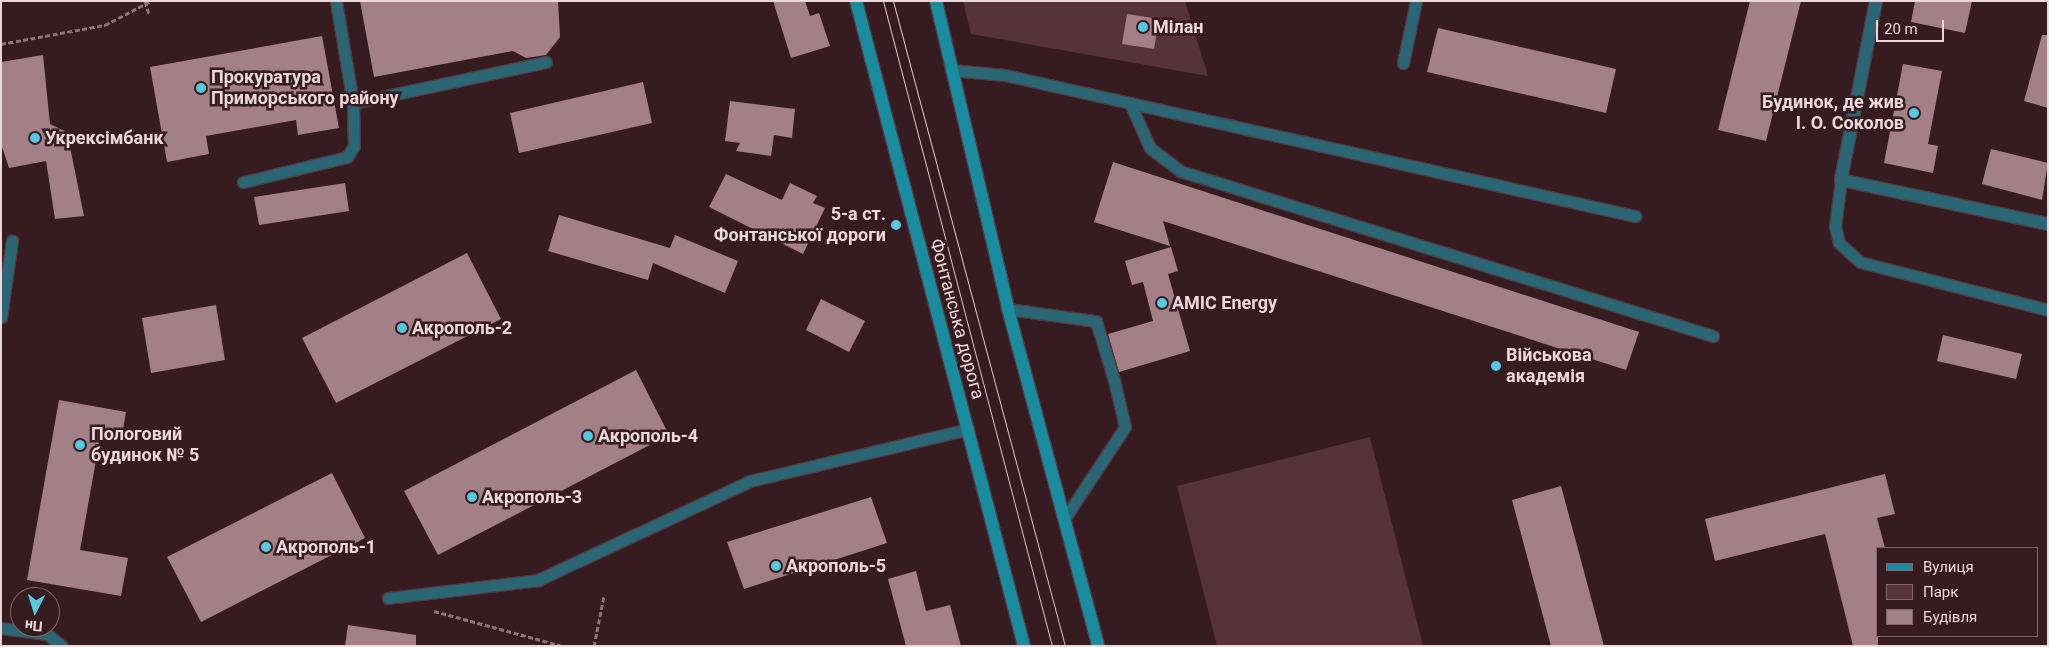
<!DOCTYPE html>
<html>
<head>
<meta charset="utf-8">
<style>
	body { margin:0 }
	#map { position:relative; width:2049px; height:647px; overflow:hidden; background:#361b21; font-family:Roboto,sans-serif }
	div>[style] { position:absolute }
	.green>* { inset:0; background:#56333a }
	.building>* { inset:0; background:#a38086 }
	.path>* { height:3px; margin-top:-1.5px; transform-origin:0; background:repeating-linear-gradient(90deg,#8c7479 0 5px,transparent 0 7.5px) }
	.roads { filter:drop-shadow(1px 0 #53393f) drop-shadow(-1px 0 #53393f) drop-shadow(0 1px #53393f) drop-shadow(0 -1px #53393f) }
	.service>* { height:11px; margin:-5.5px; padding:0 5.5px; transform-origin:5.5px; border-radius:5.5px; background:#2a6673 }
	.minor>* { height:12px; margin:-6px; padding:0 6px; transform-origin:6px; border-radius:6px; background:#2a6673 }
	.secondary>* { height:12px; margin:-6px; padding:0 6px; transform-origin:6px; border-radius:6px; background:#198ca0 }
	.tram>* { height:1px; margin:-0.5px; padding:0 0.5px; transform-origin:0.5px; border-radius:0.5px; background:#d7c2c5 }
	.dots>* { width:14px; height:14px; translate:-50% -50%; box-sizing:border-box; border:2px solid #361b21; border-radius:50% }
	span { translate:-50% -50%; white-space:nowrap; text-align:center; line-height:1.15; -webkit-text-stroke:5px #361b21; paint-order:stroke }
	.poi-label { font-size:18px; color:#ecd8db; font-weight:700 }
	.left { translate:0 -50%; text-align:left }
	.right { translate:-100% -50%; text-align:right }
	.street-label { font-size:18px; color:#ecd8db }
	.frame { position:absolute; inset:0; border:2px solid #ecd8db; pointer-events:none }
	.legend { position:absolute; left:1876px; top:547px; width:162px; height:90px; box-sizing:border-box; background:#361b21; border:1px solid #7f676b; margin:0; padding:6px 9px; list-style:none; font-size:15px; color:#ecd8db }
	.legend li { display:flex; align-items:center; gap:10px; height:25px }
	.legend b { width:25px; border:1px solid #7f676b }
	.north { position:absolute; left:10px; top:587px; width:50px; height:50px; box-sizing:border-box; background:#361b21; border:1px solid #7f676b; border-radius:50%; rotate:185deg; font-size:14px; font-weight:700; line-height:20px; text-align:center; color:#ecd8db }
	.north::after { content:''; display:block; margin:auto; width:18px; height:22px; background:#56c9e1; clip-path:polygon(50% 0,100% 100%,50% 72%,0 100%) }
	.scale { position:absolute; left:1876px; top:20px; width:68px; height:22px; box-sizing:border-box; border:2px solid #ecd8db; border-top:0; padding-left:6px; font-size:15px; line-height:18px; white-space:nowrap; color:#ecd8db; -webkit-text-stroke:4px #361b21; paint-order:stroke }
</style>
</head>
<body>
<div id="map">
	<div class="green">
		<div style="clip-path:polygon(963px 1px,1185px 1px,1208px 76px,971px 34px)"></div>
		<div style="clip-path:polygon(1370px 437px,1423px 646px,1217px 646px,1177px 486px)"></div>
	</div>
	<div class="building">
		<div style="clip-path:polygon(360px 1px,558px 1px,560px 37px,546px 55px,526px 58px,513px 51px,374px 77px)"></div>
		<div style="clip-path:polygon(773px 1px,805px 1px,810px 16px,819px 13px,830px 46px,791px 58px)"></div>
		<div style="clip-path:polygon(1750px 1px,1801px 1px,1766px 141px,1718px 130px)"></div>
		<div style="clip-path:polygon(1915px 1px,1972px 1px,1965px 33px,1911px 22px)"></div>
		<div style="clip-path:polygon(1127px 14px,1159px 19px,1154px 49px,1122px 44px)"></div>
		<div style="clip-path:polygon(1438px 28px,1616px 69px,1606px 113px,1427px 72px)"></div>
		<div style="clip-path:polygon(2042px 35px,2048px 35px,2048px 108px,2024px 101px)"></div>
		<div style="clip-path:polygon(322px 36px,339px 128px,298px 135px,296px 120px,206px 136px,209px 154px,167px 162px,150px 67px)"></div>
		<div style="clip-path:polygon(43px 55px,50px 124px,67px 132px,84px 216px,55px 219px,46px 161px,9px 168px,1px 144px,1px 62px)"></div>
		<div style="clip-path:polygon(1903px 64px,1942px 71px,1928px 144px,1938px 146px,1933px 173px,1884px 163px)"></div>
		<div style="clip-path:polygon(643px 82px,652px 123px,519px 153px,510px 113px)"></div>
		<div style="clip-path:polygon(730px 101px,795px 109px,792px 138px,774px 135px,771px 156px,736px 151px,740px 143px,725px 141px)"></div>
		<div style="clip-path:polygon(1991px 149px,2048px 163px,2042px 200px,1982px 184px)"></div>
		<div style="clip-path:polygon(1113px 162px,1639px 332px,1626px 370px,1163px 221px,1170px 246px,1094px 222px)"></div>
		<div style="clip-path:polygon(726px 174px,782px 200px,790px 183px,817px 196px,813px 203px,825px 208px,803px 254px,709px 207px)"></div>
		<div style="clip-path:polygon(345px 183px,349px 211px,259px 225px,254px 197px)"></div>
		<div style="clip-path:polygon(559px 215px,670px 248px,675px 235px,738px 261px,725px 293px,653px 263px,648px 280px,548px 251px)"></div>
		<div style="clip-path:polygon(1171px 247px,1178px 271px,1168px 274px,1190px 351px,1119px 372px,1108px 334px,1153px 321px,1143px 282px,1132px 285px,1125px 261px)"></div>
		<div style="clip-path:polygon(467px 253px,501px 319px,336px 403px,302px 338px)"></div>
		<div style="clip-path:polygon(821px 299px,865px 321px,849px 352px,806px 330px)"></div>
		<div style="clip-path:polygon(216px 305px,225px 360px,151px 373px,142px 318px)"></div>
		<div style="clip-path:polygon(1943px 335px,2022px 354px,2016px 379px,1937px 361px)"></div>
		<div style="clip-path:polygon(636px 370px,669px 435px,438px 555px,404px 491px)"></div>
		<div style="clip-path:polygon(59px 400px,126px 412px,121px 442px,100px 438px,80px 550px,128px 558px,121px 596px,27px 580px)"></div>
		<div style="clip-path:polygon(332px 473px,365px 538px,201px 622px,167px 557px)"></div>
		<div style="clip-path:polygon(1885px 474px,1895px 514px,1877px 518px,1885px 548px,1878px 548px,1878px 646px,1853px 646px,1825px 534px,1715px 561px,1705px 519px)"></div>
		<div style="clip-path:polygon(1561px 486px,1604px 646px,1551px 646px,1512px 500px)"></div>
		<div style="clip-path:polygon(871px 497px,887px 543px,744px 589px,727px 542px)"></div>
		<div style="clip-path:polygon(916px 571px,926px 611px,950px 605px,961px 646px,906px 646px,888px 579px)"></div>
		<div style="clip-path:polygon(348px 625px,416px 635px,416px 646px,345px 646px)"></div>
	</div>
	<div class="path">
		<div style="left:145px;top:1px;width:14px;rotate:73deg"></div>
		<div style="left:1px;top:44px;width:106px;rotate:-10.4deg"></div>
		<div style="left:105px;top:25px;width:52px;rotate:-27.6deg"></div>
		<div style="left:434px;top:611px;width:134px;rotate:15.2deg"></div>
		<div style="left:594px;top:646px;width:51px;rotate:-78.7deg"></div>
	</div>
	<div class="roads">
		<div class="service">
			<div style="left:1403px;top:63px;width:63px;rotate:-78.2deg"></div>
			<div style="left:951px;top:70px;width:54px;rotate:5.3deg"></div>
			<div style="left:1005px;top:75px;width:646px;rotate:12.62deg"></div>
			<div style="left:353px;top:103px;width:197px;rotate:-12deg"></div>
			<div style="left:1130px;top:103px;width:49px;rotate:66deg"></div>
			<div style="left:1150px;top:148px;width:38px;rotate:37deg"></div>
			<div style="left:1180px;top:171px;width:558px;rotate:17.2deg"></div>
			<div style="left:1841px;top:180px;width:46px;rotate:97.4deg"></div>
			<div style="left:1835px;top:226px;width:17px;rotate:77deg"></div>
			<div style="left:1839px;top:243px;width:28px;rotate:42deg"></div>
			<div style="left:1860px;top:262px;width:194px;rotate:14.3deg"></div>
			<div style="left:243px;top:182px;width:107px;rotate:-13.5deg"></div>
			<div style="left:347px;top:157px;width:13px;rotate:-58deg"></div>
			<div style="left:354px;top:146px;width:43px;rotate:-91.3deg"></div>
			<div style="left:353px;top:103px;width:103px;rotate:-99.5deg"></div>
			<div style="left:1008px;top:309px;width:89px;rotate:7.8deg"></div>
			<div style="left:1096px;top:321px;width:62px;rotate:73deg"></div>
			<div style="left:1114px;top:380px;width:48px;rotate:76.8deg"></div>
			<div style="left:1125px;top:427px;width:110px;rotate:123.5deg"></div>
			<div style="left:1px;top:317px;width:77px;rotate:-81.8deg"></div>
			<div style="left:388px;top:598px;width:151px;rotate:-6.8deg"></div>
			<div style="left:538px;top:580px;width:234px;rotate:-25deg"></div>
			<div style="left:750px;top:481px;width:224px;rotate:-13.4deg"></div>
			<div style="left:1px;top:628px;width:46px;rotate:7.4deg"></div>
			<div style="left:47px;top:634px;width:19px;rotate:39deg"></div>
		</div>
		<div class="minor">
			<div style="left:1876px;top:1px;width:182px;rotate:101.1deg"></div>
			<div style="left:1841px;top:180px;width:212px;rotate:12deg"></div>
		</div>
		<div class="secondary">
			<div style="left:856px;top:1px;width:667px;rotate:75.4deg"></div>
			<div style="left:936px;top:1px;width:316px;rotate:76.8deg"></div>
			<div style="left:1008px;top:309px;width:349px;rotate:75deg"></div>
		</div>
	</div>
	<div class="tram">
		<div style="left:883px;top:1px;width:667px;rotate:75.32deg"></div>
		<div style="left:893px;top:1px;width:668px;rotate:75.07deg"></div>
	</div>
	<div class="dots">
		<div style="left:1143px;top:27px;background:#56c9e1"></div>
		<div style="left:201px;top:88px;background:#56c9e1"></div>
		<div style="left:1914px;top:113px;background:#56c9e1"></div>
		<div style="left:35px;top:138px;background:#56c9e1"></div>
		<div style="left:896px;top:225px;background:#56c9e1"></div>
		<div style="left:1162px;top:303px;background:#56c9e1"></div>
		<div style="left:402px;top:328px;background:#56c9e1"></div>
		<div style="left:1496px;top:366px;background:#56c9e1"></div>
		<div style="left:588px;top:436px;background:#56c9e1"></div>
		<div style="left:80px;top:445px;background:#56c9e1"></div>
		<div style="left:472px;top:497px;background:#56c9e1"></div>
		<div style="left:266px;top:547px;background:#56c9e1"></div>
		<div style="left:776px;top:566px;background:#56c9e1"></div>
	</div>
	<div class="poi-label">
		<span class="left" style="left:1153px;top:27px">Мілан</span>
		<span class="left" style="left:211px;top:88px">Прокуратура<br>Приморського району</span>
		<span class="right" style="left:1904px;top:113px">Будинок, де жив<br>І. О. Соколов</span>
		<span class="left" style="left:45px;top:138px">Укрексімбанк</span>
		<span class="right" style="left:886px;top:225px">5-а ст.<br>Фонтанської дороги</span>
		<span class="left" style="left:1172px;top:303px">AMIC Energy</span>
		<span class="left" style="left:412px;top:328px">Акрополь-2</span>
		<span class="left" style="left:1506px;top:366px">Військова<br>академія</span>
		<span class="left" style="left:91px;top:445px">Пологовий<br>будинок № 5</span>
		<span class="left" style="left:598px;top:436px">Акрополь-4</span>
		<span class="left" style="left:482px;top:497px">Акрополь-3</span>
		<span class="left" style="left:276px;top:547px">Акрополь-1</span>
		<span class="left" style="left:786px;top:566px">Акрополь-5</span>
	</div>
	<div class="street-label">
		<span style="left:957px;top:319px;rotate:75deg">Фонтанська дорога</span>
	</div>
	<div class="frame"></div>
	<ul class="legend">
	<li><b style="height:6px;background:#198ca0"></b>Вулиця</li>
	<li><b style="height:14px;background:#56333a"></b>Парк</li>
	<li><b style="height:14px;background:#a38086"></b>Будівля</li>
	</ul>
	<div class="north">Пн</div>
	<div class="scale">20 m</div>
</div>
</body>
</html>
